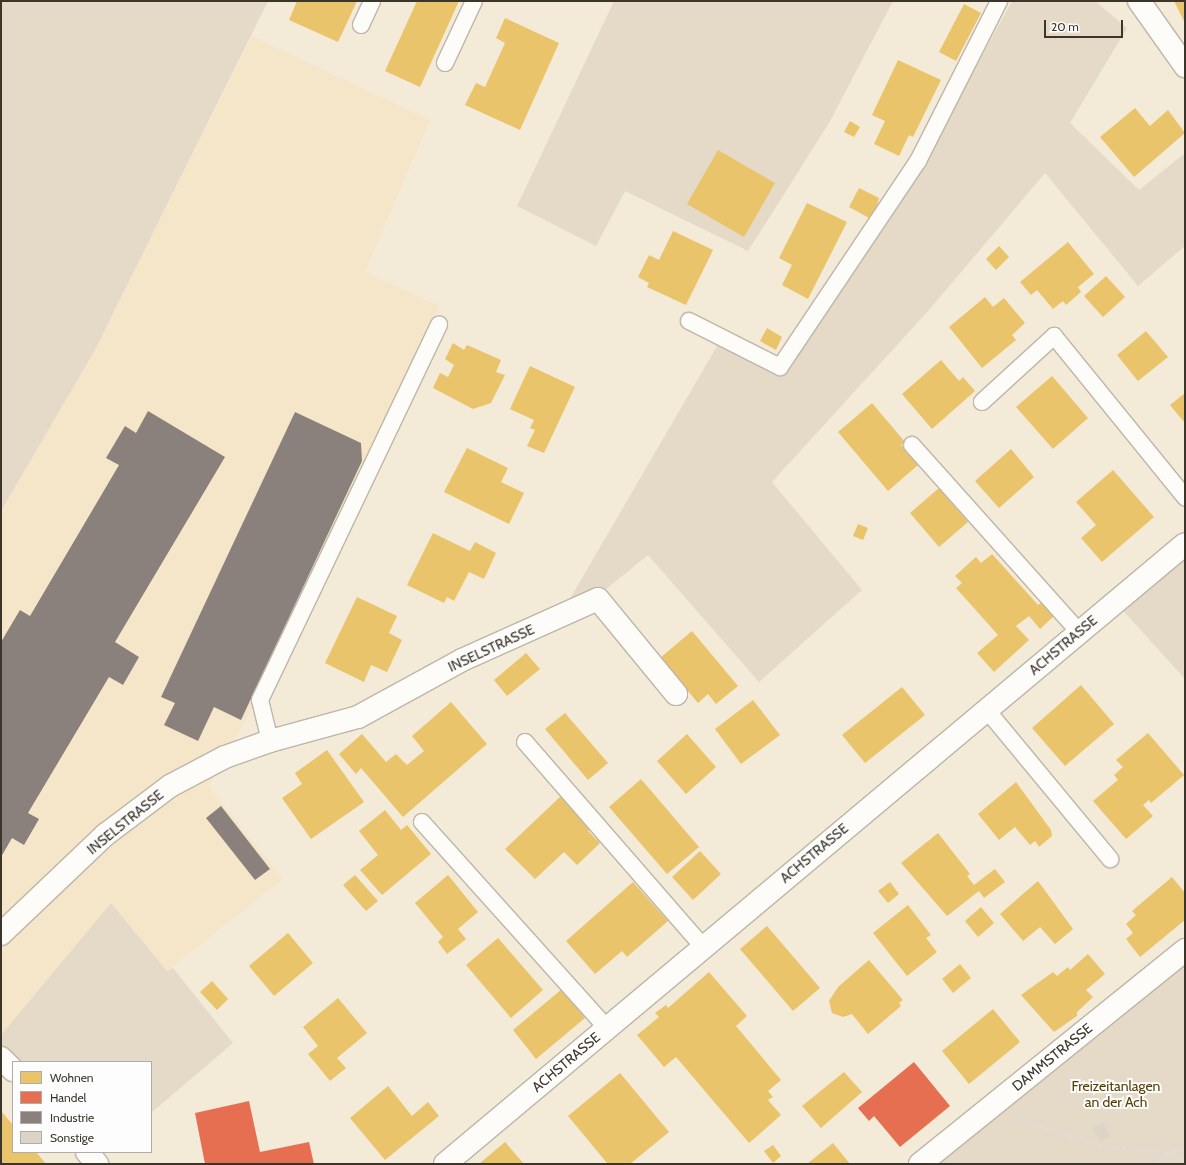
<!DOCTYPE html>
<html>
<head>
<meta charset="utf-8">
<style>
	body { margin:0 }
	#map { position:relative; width:1186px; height:1165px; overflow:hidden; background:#f4ead8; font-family:Cabin,sans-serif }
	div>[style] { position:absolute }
	.built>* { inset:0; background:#f6e6c9 }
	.green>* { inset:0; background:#e5dac8 }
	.homes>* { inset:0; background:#e9c46a }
	.shops>* { inset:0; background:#e76f51 }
	.industry>* { inset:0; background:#8a817c }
	.building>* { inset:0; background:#dcd4c6 }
	.path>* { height:2.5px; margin-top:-1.25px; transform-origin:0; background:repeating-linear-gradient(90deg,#e0ddd8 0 4px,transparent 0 6px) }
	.roads { filter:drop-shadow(1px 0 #bdb6a8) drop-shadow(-1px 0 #bdb6a8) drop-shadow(0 1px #bdb6a8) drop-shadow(0 -1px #bdb6a8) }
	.lane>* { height:16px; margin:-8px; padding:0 8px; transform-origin:8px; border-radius:8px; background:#fdfcf9 }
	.street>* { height:22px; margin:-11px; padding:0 11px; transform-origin:11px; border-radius:11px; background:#fdfcf9 }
	.secondary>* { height:22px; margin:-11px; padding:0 11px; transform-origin:11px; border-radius:11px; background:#fdfcf9 }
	span { translate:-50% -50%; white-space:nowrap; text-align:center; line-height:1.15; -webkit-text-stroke:4px #fdfdfd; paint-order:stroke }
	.street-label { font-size:14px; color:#3c3529 }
	.park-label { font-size:14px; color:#563e03 }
	.frame { position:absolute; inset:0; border:2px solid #3c3529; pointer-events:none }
	.legend { position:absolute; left:12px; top:1061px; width:140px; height:92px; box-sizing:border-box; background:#fdfdfd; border:1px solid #b0ada8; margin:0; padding:5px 7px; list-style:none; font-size:12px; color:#3c3529 }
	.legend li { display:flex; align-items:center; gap:8px; height:20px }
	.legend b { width:20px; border:1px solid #b0ada8 }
	.scale { position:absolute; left:1044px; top:20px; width:79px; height:18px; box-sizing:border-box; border:2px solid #3c3529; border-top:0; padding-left:5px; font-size:12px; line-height:14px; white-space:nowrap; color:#3c3529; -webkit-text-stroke:3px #fdfdfd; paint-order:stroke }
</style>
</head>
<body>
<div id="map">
	<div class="built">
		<div style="clip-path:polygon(252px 36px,430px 120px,365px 272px,440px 306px,252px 709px,208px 786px,283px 879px,167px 971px,111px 903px,1px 1035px,1px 511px,96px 348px)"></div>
	</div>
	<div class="green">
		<div style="clip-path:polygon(1px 1px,268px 1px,95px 350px,1px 511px)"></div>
		<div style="clip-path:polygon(614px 1px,893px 1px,829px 123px,748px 251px,625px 191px,596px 246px,517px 206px)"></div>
		<div style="clip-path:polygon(1012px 1px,1095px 1px,1127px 28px,1070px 123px,1139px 190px,1185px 153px,1185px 246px,1138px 286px,1045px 173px,929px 310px,772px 482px,862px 590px,759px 682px,648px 555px,600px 594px,564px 609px,720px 341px,780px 367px,922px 164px)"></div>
		<div style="clip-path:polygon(1185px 548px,1185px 679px,1117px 604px)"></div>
		<div style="clip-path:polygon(111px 903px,167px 971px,173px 968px,233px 1043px,151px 1113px,151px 1062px,14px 1062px,1px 1049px,1px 1035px)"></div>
		<div style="clip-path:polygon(1185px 951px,1185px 1164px,920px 1164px)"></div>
	</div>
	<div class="homes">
		<div style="clip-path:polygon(297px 1px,357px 1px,338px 42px,289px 20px)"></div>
		<div style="clip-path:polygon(417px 1px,459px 1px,420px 87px,385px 71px)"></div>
		<div style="clip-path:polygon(1174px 1px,1185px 1px,1185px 23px)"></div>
		<div style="clip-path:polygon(964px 4px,981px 13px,956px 61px,939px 52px)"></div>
		<div style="clip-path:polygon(505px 18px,559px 43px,520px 130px,465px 105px,476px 83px,485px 87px,505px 43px,496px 38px)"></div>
		<div style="clip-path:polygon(898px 60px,941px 80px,913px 137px,909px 135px,899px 156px,874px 144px,885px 121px,872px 115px)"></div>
		<div style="clip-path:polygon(1135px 108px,1150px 126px,1168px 110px,1185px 133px,1134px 177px,1100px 137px)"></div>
		<div style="clip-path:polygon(850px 121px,860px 127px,854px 137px,844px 132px)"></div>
		<div style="clip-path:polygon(718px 150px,775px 183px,744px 237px,687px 204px)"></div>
		<div style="clip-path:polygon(859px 188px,879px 198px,873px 220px,849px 207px)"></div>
		<div style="clip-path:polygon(807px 203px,847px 222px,808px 299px,782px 285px,792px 265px,779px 258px)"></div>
		<div style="clip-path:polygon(673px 231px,713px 250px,686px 305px,647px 287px,649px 283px,638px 277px,649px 255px,659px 260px)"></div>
		<div style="clip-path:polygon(1068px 242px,1094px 274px,1078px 287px,1081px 292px,1066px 305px,1063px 301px,1053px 309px,1037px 290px,1031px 295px,1020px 282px)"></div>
		<div style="clip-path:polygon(999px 246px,1009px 257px,996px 270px,986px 259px)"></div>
		<div style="clip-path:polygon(1106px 276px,1125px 297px,1103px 317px,1084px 296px)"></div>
		<div style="clip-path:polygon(985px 297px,993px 307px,1004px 298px,1025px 323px,1012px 335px,1016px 340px,982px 368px,949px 327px)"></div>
		<div style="clip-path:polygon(767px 328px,782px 337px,776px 350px,760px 341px)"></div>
		<div style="clip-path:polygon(1146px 331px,1168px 357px,1138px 381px,1117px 355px)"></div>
		<div style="clip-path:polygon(453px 343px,464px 350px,467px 345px,501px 360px,496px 372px,505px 375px,491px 403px,473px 409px,433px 388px,440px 373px,448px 377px,454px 365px,445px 359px)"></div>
		<div style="clip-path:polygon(941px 360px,959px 381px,963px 377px,975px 391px,932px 429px,902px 394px)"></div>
		<div style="clip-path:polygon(530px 366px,575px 387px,544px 453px,527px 446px,535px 430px,530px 428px,534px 420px,510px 409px)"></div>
		<div style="clip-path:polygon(1052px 376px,1088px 418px,1053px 449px,1016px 407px)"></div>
		<div style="clip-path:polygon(1185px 393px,1185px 423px,1170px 405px)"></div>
		<div style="clip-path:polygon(872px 403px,905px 442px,901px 445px,918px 465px,888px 491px,838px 432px)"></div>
		<div style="clip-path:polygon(467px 448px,508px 468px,501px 482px,524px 493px,509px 524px,444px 492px)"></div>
		<div style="clip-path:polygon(1011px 449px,1034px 477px,999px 508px,975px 481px)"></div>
		<div style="clip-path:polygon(1113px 470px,1154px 517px,1102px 562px,1081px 538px,1096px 525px,1076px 502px)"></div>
		<div style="clip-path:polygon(939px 488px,968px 522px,939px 547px,910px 513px)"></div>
		<div style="clip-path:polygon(858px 524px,868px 528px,863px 540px,853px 536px)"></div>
		<div style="clip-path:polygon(433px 533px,470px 551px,475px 542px,496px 553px,484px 579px,469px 572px,454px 601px,447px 597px,444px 603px,407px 585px)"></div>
		<div style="clip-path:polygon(992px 554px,1038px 605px,1042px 602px,1054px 616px,1040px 629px,1029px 616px,1016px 626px,1029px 640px,994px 672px,977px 653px,998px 635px,956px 588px,962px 583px,955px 576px,976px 557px,981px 563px)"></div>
		<div style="clip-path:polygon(357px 597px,397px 616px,389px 633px,402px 640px,387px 672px,371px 665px,364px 682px,325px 663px)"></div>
		<div style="clip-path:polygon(692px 631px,738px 686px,716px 704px,708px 694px,698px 703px,660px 658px)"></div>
		<div style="clip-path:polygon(526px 653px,540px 669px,507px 696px,494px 680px)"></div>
		<div style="clip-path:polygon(1081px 685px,1114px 724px,1065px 766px,1032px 728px)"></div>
		<div style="clip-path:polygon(902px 687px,925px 715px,865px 763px,842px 735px)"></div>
		<div style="clip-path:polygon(753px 700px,780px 735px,741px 764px,715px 729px)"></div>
		<div style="clip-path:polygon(451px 702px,487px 744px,403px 817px,361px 768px,356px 774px,339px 754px,362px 734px,386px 762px,396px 754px,407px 765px,424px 751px,412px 736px)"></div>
		<div style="clip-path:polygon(565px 713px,608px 763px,588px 780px,545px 729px)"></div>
		<div style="clip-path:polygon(1148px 733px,1184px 775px,1151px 803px,1149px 800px,1143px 805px,1153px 816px,1126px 839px,1093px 801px,1118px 780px,1114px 775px,1123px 767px,1116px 760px)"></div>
		<div style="clip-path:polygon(687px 734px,716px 767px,686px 794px,657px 761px)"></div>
		<div style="clip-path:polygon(327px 750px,364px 802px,311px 839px,282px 798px,302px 784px,295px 773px)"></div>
		<div style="clip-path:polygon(641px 779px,699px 847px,667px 874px,609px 807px)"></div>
		<div style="clip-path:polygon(1016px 782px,1051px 830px,1052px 836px,1039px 847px,1035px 841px,1030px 845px,1015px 827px,999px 840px,978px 814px)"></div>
		<div style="clip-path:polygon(563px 794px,594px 826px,588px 831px,600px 843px,577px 865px,564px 852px,535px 879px,505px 849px)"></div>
		<div style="clip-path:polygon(385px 810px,401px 830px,407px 825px,431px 854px,382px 895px,360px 870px,378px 855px,359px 831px)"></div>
		<div style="clip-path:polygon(938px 833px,970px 874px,967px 876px,974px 885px,995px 869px,1005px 882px,984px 898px,979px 891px,947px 916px,901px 863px)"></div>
		<div style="clip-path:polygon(700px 851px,721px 874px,693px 900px,672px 877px)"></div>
		<div style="clip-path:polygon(355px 875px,378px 901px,366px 911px,343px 885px)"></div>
		<div style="clip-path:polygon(448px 875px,478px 912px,458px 929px,466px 939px,447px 954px,438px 942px,443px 937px,415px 903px)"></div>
		<div style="clip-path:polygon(1172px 877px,1185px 893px,1185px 920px,1140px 957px,1126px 939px,1133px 933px,1126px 924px,1136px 915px,1132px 911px)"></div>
		<div style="clip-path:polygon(1038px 881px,1073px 929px,1055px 944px,1040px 927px,1023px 941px,1000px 914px)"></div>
		<div style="clip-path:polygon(633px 882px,668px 921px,627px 957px,622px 951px,595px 974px,566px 941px)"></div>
		<div style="clip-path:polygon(890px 882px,899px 894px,888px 903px,878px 891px)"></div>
		<div style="clip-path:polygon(908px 905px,931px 935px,926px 938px,937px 952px,907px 976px,873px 933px)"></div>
		<div style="clip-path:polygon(981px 907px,994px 923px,978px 937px,965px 921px)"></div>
		<div style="clip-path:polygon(767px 926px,820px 988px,793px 1011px,740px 949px)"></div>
		<div style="clip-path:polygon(288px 933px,313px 963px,274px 996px,249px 966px)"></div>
		<div style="clip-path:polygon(498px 938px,543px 990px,511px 1018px,466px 965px)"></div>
		<div style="clip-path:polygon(1088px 954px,1105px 974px,1086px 990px,1093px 997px,1077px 1012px,1077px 1016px,1054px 1032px,1021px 995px,1053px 972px,1057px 976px,1068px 967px,1070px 970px)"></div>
		<div style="clip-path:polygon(869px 960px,903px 1000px,899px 1003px,901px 1006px,868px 1034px,852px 1014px,843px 1017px,832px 1013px,829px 1001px,838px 987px)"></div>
		<div style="clip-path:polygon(960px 964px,971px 978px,953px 993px,942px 979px)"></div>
		<div style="clip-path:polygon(709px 972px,747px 1016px,736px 1026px,781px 1080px,768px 1091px,773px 1097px,768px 1100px,781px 1115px,749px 1143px,676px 1057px,664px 1067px,637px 1035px,659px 1017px,655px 1013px,666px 1005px,668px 1008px)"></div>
		<div style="clip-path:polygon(212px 981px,228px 999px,217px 1010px,200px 992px)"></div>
		<div style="clip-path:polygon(562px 989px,585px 1018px,536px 1059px,513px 1030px)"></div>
		<div style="clip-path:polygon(338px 998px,367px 1033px,337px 1058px,346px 1068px,330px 1081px,308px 1054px,318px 1046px,303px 1027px)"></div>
		<div style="clip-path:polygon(993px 1009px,1020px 1042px,969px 1084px,942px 1051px)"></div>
		<div style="clip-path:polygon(844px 1072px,862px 1092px,821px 1128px,802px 1106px)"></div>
		<div style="clip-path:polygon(620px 1073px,669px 1132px,630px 1164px,607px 1163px,568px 1116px)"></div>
		<div style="clip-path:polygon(388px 1086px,412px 1116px,428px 1102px,439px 1116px,385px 1160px,350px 1118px)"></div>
		<div style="clip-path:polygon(1px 1111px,13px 1125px,13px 1152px,36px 1152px,46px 1164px,1px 1164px)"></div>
		<div style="clip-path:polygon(505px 1142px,524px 1164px,479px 1164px)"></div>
		<div style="clip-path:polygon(833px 1143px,850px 1164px,807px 1164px)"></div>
		<div style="clip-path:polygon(773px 1145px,781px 1156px,773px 1163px,764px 1151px)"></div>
	</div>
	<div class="shops">
		<div style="clip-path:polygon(914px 1062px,950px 1106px,900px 1147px,874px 1116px,869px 1121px,858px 1108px)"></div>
		<div style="clip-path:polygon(249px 1101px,260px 1152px,309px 1142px,314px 1164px,205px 1164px,195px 1113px)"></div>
	</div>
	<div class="industry">
		<div style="clip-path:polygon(148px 411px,225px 457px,115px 642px,139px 657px,123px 685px,109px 677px,28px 813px,39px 819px,24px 845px,12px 838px,1px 857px,1px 642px,20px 610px,30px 616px,119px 465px,106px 458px,125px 426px,136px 433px)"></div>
		<div style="clip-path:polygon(295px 412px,361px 443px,362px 461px,241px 720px,214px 707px,198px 741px,164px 725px,175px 703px,161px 697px)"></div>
		<div style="clip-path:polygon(221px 806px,270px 869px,255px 880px,206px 818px)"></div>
	</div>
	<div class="building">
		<div style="clip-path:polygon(1103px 1123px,1110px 1136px,1100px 1141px,1093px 1128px)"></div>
	</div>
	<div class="path">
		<div style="left:1017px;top:1118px;width:85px;rotate:18.4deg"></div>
		<div style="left:1098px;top:1145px;width:73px;rotate:6.3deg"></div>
		<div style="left:1171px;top:1153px;width:16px;rotate:27deg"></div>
		<div style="left:1151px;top:1164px;width:38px;rotate:-28deg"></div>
	</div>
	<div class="roads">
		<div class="lane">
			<div style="left:361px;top:25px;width:26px;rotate:-65deg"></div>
			<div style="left:445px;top:63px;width:68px;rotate:-64.9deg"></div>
			<div style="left:689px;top:321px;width:102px;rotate:26.8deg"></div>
			<div style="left:780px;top:367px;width:248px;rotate:-56.2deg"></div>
			<div style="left:918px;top:161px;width:179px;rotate:-63.1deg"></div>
			<div style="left:982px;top:402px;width:98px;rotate:-42.5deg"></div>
			<div style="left:1054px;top:336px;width:208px;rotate:50.9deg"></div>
			<div style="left:912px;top:445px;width:251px;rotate:48.2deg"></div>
			<div style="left:986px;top:709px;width:195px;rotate:50.4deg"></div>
			<div style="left:270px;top:741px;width:42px;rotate:-103.7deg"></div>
			<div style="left:260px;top:700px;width:416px;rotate:-64.5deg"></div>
			<div style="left:525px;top:742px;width:271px;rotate:49deg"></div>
			<div style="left:422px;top:822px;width:277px;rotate:48.1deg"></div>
		</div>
		<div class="street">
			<div style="left:1139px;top:1px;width:80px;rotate:54.7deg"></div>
			<div style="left:1px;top:934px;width:144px;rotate:-43.6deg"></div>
			<div style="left:105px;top:835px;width:81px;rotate:-37deg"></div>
			<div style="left:170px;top:786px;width:62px;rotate:-27.8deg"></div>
			<div style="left:225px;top:757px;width:48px;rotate:-19.6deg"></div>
			<div style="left:270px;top:741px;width:91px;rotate:-15.3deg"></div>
			<div style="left:358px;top:717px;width:119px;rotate:-28.7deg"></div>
			<div style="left:462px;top:660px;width:149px;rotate:-24.2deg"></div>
			<div style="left:598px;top:599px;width:123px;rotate:50.6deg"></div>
			<div style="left:920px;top:1164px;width:341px;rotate:-38.9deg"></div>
		</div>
		<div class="secondary">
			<div style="left:1px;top:1058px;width:17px;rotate:45deg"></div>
			<div style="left:87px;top:1152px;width:16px;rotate:50deg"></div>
			<div style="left:445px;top:1164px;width:965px;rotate:-39.96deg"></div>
		</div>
	</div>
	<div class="street-label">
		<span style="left:1063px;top:645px;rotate:-40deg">ACHSTRASSE</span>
		<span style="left:491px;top:648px;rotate:-25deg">INSELSTRASSE</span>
		<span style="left:125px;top:822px;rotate:-39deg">INSELSTRASSE</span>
		<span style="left:814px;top:853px;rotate:-40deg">ACHSTRASSE</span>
		<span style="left:1052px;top:1057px;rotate:-39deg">DAMMSTRASSE</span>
		<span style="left:566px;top:1062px;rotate:-40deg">ACHSTRASSE</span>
	</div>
	<div class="park-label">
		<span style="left:1116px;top:1094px">Freizeitanlagen<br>an der Ach</span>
	</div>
	<div class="frame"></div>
	<ul class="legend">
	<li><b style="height:11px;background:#e9c46a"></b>Wohnen</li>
	<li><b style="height:11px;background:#e76f51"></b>Handel</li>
	<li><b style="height:11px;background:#8a817c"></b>Industrie</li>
	<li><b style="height:11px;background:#dcd4c6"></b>Sonstige</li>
	</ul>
	<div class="scale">20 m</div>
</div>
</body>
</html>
